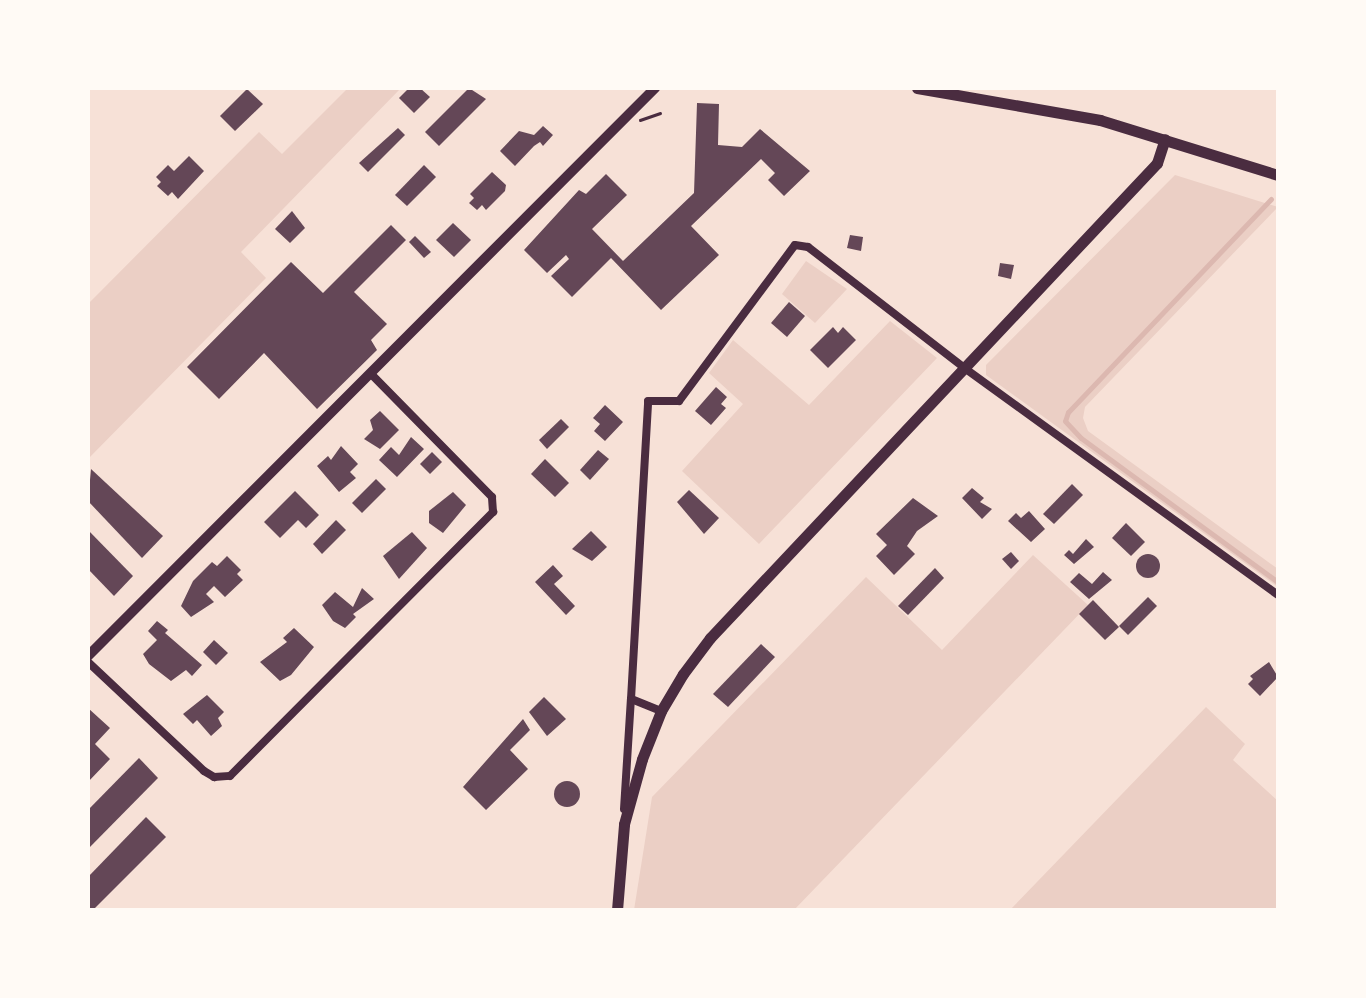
<!DOCTYPE html>
<html>
<head>
<meta charset="utf-8">
<style>
	body { margin:0 }
	#map { position:relative; width:1366px; height:998px; overflow:hidden; background:#f7e1d7; font-family:Poppins,sans-serif }
	div>[style] { position:absolute }
	.green>* { inset:0; background:#ebcfc5 }
	.stream>* { height:5px; margin:-2.5px; padding:0 2.5px; transform-origin:2.5px; border-radius:2.5px; background:#dcb8b0 }
	.building>* { inset:0; background:#644757 }
	.round { border-radius:50% }
	.path>* { height:2.5px; margin:-1.25px; padding:0 1.25px; transform-origin:1.25px; border-radius:1.25px; background:#4a2c40 }
	.minor>* { height:8px; margin:-4px; padding:0 4px; transform-origin:4px; border-radius:4px; background:#4a2c40 }
	.tertiary>* { height:10px; margin:-5px; padding:0 5px; transform-origin:5px; border-radius:5px; background:#4a2c40 }
	.secondary>* { height:11px; margin:-5.5px; padding:0 5.5px; transform-origin:5.5px; border-radius:5.5px; background:#4a2c40 }
	span { translate:-50% -50%; white-space:nowrap; text-align:center; line-height:1.15; -webkit-text-stroke:8px #fffaf5; paint-order:stroke }
	.frame { position:absolute; inset:0; border:90px solid #fffaf5; pointer-events:none }
</style>
</head>
<body>
<div id="map">
	<div class="green">
		<div style="clip-path:polygon(348px 88px,401px 88px,241px 252px,266px 278px,88px 459px,88px 304px,259px 132px,282px 154px)"></div>
		<div style="clip-path:polygon(1175px 175px,1278px 207px,1085px 407px,1083px 418px,1088px 431px,1278px 569px,1278px 587px,986px 375px,986px 365px)"></div>
		<div style="clip-path:polygon(806px 261px,847px 289px,815px 323px,782px 294px)"></div>
		<div style="clip-path:polygon(890px 321px,937px 358px,759px 544px,682px 471px,743px 404px,709px 373px,733px 340px,809px 405px)"></div>
		<div style="clip-path:polygon(1033px 555px,1088px 605px,794px 910px,634px 910px,652px 797px,866px 577px,942px 650px)"></div>
		<div style="clip-path:polygon(1206px 707px,1245px 744px,1233px 760px,1278px 801px,1278px 910px,1010px 910px)"></div>
	</div>
	<div class="stream">
		<div style="left:1271px;top:199px;width:294px;rotate:133.6deg"></div>
		<div style="left:1068px;top:412px;width:9px;rotate:108deg"></div>
		<div style="left:1065px;top:421px;width:23px;rotate:47deg"></div>
		<div style="left:1081px;top:438px;width:244px;rotate:36.2deg"></div>
	</div>
	<div class="building">
		<div style="clip-path:polygon(409px 88px,420px 88px,430px 97px,414px 113px,399px 98px)"></div>
		<div style="clip-path:polygon(469px 88px,486px 99px,439px 146px,425px 132px)"></div>
		<div style="clip-path:polygon(247px 89px,263px 104px,235px 131px,220px 116px)"></div>
		<div style="clip-path:polygon(697px 103px,719px 104px,718px 145px,742px 147px,760px 129px,810px 171px,784px 196px,768px 180px,775px 173px,761px 159px,691px 226px,719px 255px,661px 310px,611px 258px,572px 297px,551px 276px,569px 259px,566px 255px,547px 273px,524px 250px,579px 190px,586px 194px,606px 174px,627px 195px,592px 229px,623px 261px,694px 193px)"></div>
		<div style="clip-path:polygon(543px 126px,553px 135px,543px 146px,540px 142px,534px 146px,515px 166px,500px 151px,519px 131px,534px 135px)"></div>
		<div style="clip-path:polygon(398px 128px,405px 135px,368px 172px,359px 163px)"></div>
		<div style="clip-path:polygon(189px 156px,204px 171px,178px 199px,172px 192px,168px 196px,157px 186px,161px 182px,156px 177px,168px 165px,174px 171px)"></div>
		<div style="clip-path:polygon(424px 165px,436px 177px,407px 206px,395px 195px)"></div>
		<div style="clip-path:polygon(492px 172px,506px 185px,505px 191px,486px 210px,482px 205px,477px 210px,469px 203px,474px 198px,470px 194px)"></div>
		<div style="clip-path:polygon(292px 211px,305px 228px,290px 243px,275px 229px)"></div>
		<div style="clip-path:polygon(453px 223px,471px 240px,454px 257px,436px 240px)"></div>
		<div style="clip-path:polygon(391px 225px,406px 240px,354px 292px,387px 324px,371px 340px,377px 350px,317px 409px,264px 353px,219px 399px,187px 367px,291px 262px,323px 293px)"></div>
		<div style="clip-path:polygon(850px 235px,863px 237px,861px 251px,847px 248px)"></div>
		<div style="clip-path:polygon(415px 236px,431px 252px,424px 258px,409px 242px)"></div>
		<div style="clip-path:polygon(1000px 263px,1014px 265px,1011px 279px,998px 276px)"></div>
		<div style="clip-path:polygon(789px 302px,805px 316px,787px 337px,771px 323px)"></div>
		<div style="clip-path:polygon(833px 327px,838px 333px,843px 327px,856px 340px,828px 368px,810px 350px)"></div>
		<div style="clip-path:polygon(716px 387px,727px 397px,721px 404px,726px 408px,711px 425px,695px 411px)"></div>
		<div style="clip-path:polygon(605px 405px,623px 422px,605px 441px,594px 431px,600px 424px,593px 418px)"></div>
		<div style="clip-path:polygon(380px 411px,399px 430px,380px 449px,364px 439px,373px 430px,370px 420px)"></div>
		<div style="clip-path:polygon(561px 419px,569px 427px,547px 449px,539px 440px)"></div>
		<div style="clip-path:polygon(411px 437px,424px 449px,397px 477px,379px 460px,391px 447px,399px 455px)"></div>
		<div style="clip-path:polygon(341px 446px,358px 464px,350px 472px,356px 478px,339px 492px,317px 466px,328px 456px,331px 460px)"></div>
		<div style="clip-path:polygon(598px 450px,609px 459px,590px 480px,580px 470px)"></div>
		<div style="clip-path:polygon(432px 452px,442px 462px,430px 474px,420px 464px)"></div>
		<div style="clip-path:polygon(545px 459px,569px 483px,555px 497px,531px 474px)"></div>
		<div style="clip-path:polygon(91px 469px,163px 536px,142px 558px,88px 501px)"></div>
		<div style="clip-path:polygon(376px 479px,386px 489px,362px 513px,352px 503px)"></div>
		<div style="clip-path:polygon(1072px 484px,1083px 495px,1054px 524px,1043px 514px)"></div>
		<div style="clip-path:polygon(972px 488px,984px 498px,980px 502px,992px 509px,982px 519px,962px 498px)"></div>
		<div style="clip-path:polygon(689px 490px,719px 518px,704px 534px,677px 502px)"></div>
		<div style="clip-path:polygon(295px 491px,319px 515px,306px 528px,298px 520px,280px 538px,264px 522px)"></div>
		<div style="clip-path:polygon(453px 492px,466px 505px,443px 533px,429px 523px,429px 511px)"></div>
		<div style="clip-path:polygon(913px 498px,938px 516px,917px 531px,907px 546px,915px 554px,894px 575px,876px 556px,887px 545px,876px 534px)"></div>
		<div style="clip-path:polygon(1029px 511px,1045px 529px,1031px 542px,1008px 521px,1016px 513px,1021px 518px)"></div>
		<div style="clip-path:polygon(336px 520px,346px 530px,322px 554px,313px 544px)"></div>
		<div style="clip-path:polygon(1126px 523px,1145px 542px,1131px 556px,1112px 538px)"></div>
		<div style="clip-path:polygon(88px 530px,133px 576px,114px 596px,88px 569px)"></div>
		<div style="clip-path:polygon(591px 531px,607px 547px,592px 561px,572px 549px)"></div>
		<div style="clip-path:polygon(412px 532px,427px 548px,399px 579px,383px 556px)"></div>
		<div style="clip-path:polygon(1086px 539px,1094px 547px,1074px 564px,1064px 555px,1069px 550px,1073px 554px)"></div>
		<div style="clip-path:polygon(1011px 552px,1019px 561px,1011px 569px,1002px 559px)"></div>
		<div class="round" style="left:1136px;top:554px;width:24px;height:24px"></div>
		<div style="clip-path:polygon(227px 556px,241px 570px,237px 574px,243px 580px,225px 597px,214px 586px,206px 594px,214px 602px,191px 617px,181px 606px,193px 581px,212px 562px,217px 566px)"></div>
		<div style="clip-path:polygon(553px 565px,563px 576px,554px 584px,575px 606px,566px 615px,535px 582px)"></div>
		<div style="clip-path:polygon(935px 568px,944px 578px,908px 615px,898px 606px)"></div>
		<div style="clip-path:polygon(1103px 572px,1112px 580px,1089px 599px,1070px 582px,1079px 573px,1092px 584px)"></div>
		<div style="clip-path:polygon(362px 588px,374px 599px,353px 614px,356px 617px,345px 628px,333px 621px,322px 605px,335px 592px,353px 607px)"></div>
		<div style="clip-path:polygon(1148px 597px,1157px 606px,1128px 635px,1119px 626px)"></div>
		<div style="clip-path:polygon(1093px 600px,1119px 627px,1105px 640px,1079px 614px)"></div>
		<div style="clip-path:polygon(157px 621px,168px 630px,165px 633px,202px 665px,192px 676px,186px 670px,171px 681px,149px 664px,143px 654px,157px 640px,148px 631px)"></div>
		<div style="clip-path:polygon(294px 628px,314px 647px,291px 675px,280px 681px,260px 662px,287px 642px,283px 638px)"></div>
		<div style="clip-path:polygon(214px 640px,228px 653px,216px 665px,203px 652px)"></div>
		<div style="clip-path:polygon(761px 644px,775px 657px,728px 707px,713px 694px)"></div>
		<div style="clip-path:polygon(1269px 662px,1278px 677px,1260px 696px,1248px 684px,1253px 679px,1250px 676px)"></div>
		<div style="clip-path:polygon(207px 695px,224px 712px,218px 718px,222px 726px,211px 736px,197px 720px,193px 724px,183px 714px)"></div>
		<div style="clip-path:polygon(544px 697px,566px 719px,547px 736px,529px 712px)"></div>
		<div style="clip-path:polygon(88px 708px,110px 728px,95px 744px,110px 759px,88px 782px)"></div>
		<div style="clip-path:polygon(523px 719px,530px 730px,510px 750px,528px 769px,486px 810px,463px 787px)"></div>
		<div style="clip-path:polygon(139px 758px,158px 778px,88px 849px,88px 810px)"></div>
		<div class="round" style="left:554px;top:781px;width:26px;height:26px"></div>
		<div style="clip-path:polygon(146px 817px,166px 837px,93px 910px,88px 910px,88px 877px)"></div>
	</div>
	<div class="path">
		<div style="left:640px;top:120px;width:21px;rotate:-19deg"></div>
	</div>
	<div class="minor">
		<div style="left:88px;top:662px;width:159px;rotate:43.2deg"></div>
		<div style="left:204px;top:771px;width:12px;rotate:31deg"></div>
		<div style="left:214px;top:777px;width:16px;rotate:-4deg"></div>
		<div style="left:230px;top:776px;width:373px;rotate:-45.1deg"></div>
		<div style="left:493px;top:512px;width:15px;rotate:-94deg"></div>
		<div style="left:492px;top:497px;width:173px;rotate:-134.5deg"></div>
		<div style="left:661px;top:711px;width:32px;rotate:-158deg"></div>
		<div style="left:631px;top:699px;width:298px;rotate:-86.7deg"></div>
		<div style="left:648px;top:401px;width:31px"></div>
		<div style="left:679px;top:401px;width:194px;rotate:-53.4deg"></div>
		<div style="left:795px;top:245px;width:13px;rotate:9deg"></div>
		<div style="left:808px;top:247px;width:196px;rotate:37.7deg"></div>
		<div style="left:963px;top:367px;width:389px;rotate:35.9deg"></div>
		<div style="left:624px;top:809px;width:110px;rotate:-86.4deg"></div>
	</div>
	<div class="tertiary">
		<div style="left:88px;top:656px;width:803px;rotate:-45.05deg"></div>
	</div>
	<div class="secondary">
		<div style="left:917px;top:88px;width:186px;rotate:9.9deg"></div>
		<div style="left:1100px;top:120px;width:186px;rotate:17.2deg"></div>
		<div style="left:617px;top:910px;width:86px;rotate:-85.3deg"></div>
		<div style="left:624px;top:824px;width:67px;rotate:-74.5deg"></div>
		<div style="left:642px;top:759px;width:52px;rotate:-68.4deg"></div>
		<div style="left:661px;top:711px;width:43px;rotate:-59.3deg"></div>
		<div style="left:683px;top:674px;width:45px;rotate:-53.1deg"></div>
		<div style="left:710px;top:638px;width:652px;rotate:-46.74deg"></div>
		<div style="left:1157px;top:163px;width:25px;rotate:-72deg"></div>
	</div>
	<div class="frame"></div>
</div>
</body>
</html>
